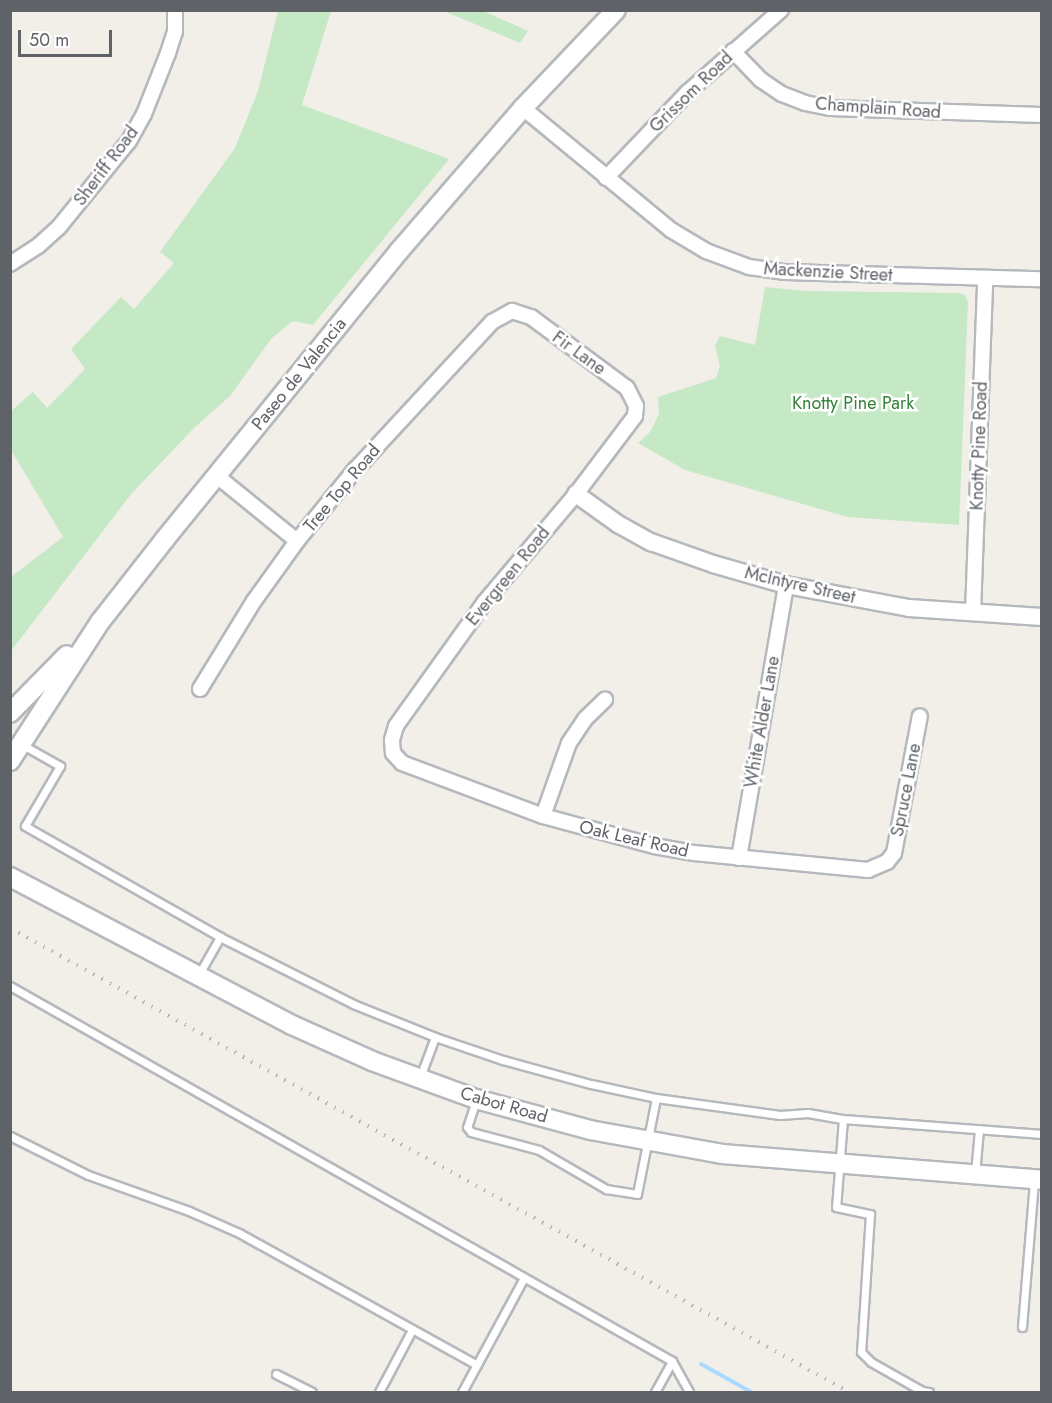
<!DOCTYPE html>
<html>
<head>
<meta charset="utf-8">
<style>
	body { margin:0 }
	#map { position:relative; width:1052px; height:1403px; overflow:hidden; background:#f1efe8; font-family:Jost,sans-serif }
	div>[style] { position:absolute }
	.green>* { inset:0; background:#c5e8c5 }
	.stream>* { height:4px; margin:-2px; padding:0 2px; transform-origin:2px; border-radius:2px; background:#aadaff }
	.roads { filter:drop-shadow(2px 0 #b5b8bc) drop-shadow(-2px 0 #b5b8bc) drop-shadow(0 2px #b5b8bc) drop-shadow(0 -2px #b5b8bc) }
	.service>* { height:7px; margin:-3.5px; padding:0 3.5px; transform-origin:3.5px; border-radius:3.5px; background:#fff }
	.minor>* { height:14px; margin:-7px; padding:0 7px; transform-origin:7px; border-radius:7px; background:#fff }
	.tertiary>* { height:16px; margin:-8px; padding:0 8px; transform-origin:8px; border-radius:8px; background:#fff }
	.secondary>* { height:18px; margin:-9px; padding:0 9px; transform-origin:9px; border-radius:9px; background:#fff }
	.rail>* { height:4px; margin-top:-2px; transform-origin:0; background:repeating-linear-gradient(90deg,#b6b7b8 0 1.5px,transparent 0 9.5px) }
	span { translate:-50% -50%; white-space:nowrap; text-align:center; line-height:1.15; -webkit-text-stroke:5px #fff; paint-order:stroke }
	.street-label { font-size:18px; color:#5f6368 }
	.park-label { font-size:18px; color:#348238 }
	.frame { position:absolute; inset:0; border:12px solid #5f6368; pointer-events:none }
	.scale { position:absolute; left:18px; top:30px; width:94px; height:27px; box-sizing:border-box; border:3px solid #5f6368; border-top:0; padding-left:8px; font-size:18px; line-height:21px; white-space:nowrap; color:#5f6368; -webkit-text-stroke:4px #fff; paint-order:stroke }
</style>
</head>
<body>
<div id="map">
	<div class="green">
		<div style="clip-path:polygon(278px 11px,331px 11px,302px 105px,449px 159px,313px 325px,293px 321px,271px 339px,230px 396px,195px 427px,132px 493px,11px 651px,11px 577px,63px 537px,11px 450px,11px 411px,33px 392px,47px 408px,85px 369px,71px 349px,121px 297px,134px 309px,174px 263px,160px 252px,235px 148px,258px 91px)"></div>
		<div style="clip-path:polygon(444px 11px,483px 11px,528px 31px,520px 43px)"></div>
		<div style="clip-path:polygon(765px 287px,807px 291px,959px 293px,965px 295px,968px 302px,959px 525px,848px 517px,685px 470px,638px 443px,650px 432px,659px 414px,658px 397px,716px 378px,720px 366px,715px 346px,720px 336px,755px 345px)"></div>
	</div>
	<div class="stream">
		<div style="left:701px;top:1364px;width:57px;rotate:29.2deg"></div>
	</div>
	<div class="roads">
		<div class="service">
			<div style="left:21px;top:744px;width:45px;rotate:29.4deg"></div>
			<div style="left:60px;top:766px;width:69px;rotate:120.3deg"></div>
			<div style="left:25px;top:826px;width:224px;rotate:29.6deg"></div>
			<div style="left:220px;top:937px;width:149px;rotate:26.7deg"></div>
			<div style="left:353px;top:1004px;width:88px;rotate:21.9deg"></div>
			<div style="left:435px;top:1037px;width:72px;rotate:18.7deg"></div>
			<div style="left:503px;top:1060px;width:91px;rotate:15.3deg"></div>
			<div style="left:591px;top:1084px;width:66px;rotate:12.2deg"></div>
			<div style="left:199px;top:974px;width:43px;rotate:-60.4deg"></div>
			<div style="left:10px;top:986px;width:761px;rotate:29.53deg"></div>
			<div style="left:672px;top:1361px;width:35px;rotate:61deg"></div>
			<div style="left:420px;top:1077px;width:43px;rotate:-69.4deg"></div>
			<div style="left:476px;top:1100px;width:28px;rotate:108deg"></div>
			<div style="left:467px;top:1127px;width:6px;rotate:51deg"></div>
			<div style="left:471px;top:1132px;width:70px;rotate:14.8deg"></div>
			<div style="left:539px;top:1150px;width:78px;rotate:30.2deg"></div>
			<div style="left:606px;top:1189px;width:31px;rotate:9deg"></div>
			<div style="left:637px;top:1194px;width:98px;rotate:-78.8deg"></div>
			<div style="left:656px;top:1098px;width:125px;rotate:7.8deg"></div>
			<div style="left:780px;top:1115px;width:28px;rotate:-4deg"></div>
			<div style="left:808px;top:1113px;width:36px;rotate:10deg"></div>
			<div style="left:843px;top:1119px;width:200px;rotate:4.3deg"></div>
			<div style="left:843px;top:1119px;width:88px;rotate:94.5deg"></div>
			<div style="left:836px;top:1207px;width:35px;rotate:12deg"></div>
			<div style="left:870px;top:1214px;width:138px;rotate:93.7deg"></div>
			<div style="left:861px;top:1352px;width:14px;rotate:45deg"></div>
			<div style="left:871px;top:1362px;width:59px;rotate:29.6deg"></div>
			<div style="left:922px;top:1391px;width:7px;rotate:8deg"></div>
			<div style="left:10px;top:1136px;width:87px;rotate:26.6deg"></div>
			<div style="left:88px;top:1175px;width:107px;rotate:19.6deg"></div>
			<div style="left:189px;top:1211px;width:55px;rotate:23.7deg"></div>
			<div style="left:239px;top:1233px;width:272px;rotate:29deg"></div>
			<div style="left:975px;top:1174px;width:45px;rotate:-84.9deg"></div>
			<div style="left:1022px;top:1327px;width:147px;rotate:-85.3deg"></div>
			<div style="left:276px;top:1374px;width:40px;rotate:26.6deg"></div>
			<div style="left:379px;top:1392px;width:70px;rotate:-62deg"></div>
			<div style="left:462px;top:1392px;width:130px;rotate:-61.5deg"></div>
			<div style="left:655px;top:1392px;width:35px;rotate:-61deg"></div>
		</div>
		<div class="minor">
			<div style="left:733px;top:51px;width:40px;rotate:46deg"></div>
			<div style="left:761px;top:80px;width:25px;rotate:34deg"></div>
			<div style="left:782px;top:94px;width:25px;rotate:21deg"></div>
			<div style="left:805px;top:103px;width:25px;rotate:11deg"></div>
			<div style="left:830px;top:108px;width:212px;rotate:1.9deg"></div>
			<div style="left:523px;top:108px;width:192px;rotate:39.5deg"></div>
			<div style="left:671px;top:230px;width:41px;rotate:31deg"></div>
			<div style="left:706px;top:251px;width:46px;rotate:20.4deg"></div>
			<div style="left:749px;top:267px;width:35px;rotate:8deg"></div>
			<div style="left:784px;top:272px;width:258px;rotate:1.6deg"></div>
			<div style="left:606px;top:178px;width:119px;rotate:-46.4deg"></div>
			<div style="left:688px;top:92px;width:124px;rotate:-41.4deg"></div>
			<div style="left:10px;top:264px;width:33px;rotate:-33deg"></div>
			<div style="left:38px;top:246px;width:28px;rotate:-42deg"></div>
			<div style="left:59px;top:227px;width:111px;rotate:-50.9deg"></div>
			<div style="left:129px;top:141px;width:31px;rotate:-61deg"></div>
			<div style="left:144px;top:114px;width:66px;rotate:-68.5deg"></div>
			<div style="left:168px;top:53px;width:23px;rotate:-72deg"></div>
			<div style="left:175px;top:31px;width:21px;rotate:-90deg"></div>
			<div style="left:217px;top:476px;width:103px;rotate:39.1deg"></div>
			<div style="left:973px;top:613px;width:335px;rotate:-87.9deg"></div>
			<div style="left:200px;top:689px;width:103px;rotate:-58.5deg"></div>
			<div style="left:254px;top:601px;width:74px;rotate:-54.4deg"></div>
			<div style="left:297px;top:541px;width:92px;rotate:-50.8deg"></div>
			<div style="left:355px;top:470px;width:202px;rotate:-47.2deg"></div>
			<div style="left:492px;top:322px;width:23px;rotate:-29deg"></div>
			<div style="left:512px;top:311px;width:20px;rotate:18deg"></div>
			<div style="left:531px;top:317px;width:119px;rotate:36.5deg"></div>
			<div style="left:627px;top:388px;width:20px;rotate:63deg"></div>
			<div style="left:636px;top:406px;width:10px;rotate:96deg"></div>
			<div style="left:635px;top:416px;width:98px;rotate:127.1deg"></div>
			<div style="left:576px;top:494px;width:143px;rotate:130.2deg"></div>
			<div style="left:484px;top:603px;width:151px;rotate:125.6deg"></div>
			<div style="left:396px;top:726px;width:15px;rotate:106deg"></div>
			<div style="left:392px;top:740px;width:13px;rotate:86deg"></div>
			<div style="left:393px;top:753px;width:13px;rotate:48deg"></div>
			<div style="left:402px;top:763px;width:151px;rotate:20.6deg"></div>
			<div style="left:543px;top:816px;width:115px;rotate:15.1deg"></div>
			<div style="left:654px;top:846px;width:41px;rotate:9.9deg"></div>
			<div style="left:694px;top:853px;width:175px;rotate:5.6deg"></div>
			<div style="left:868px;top:870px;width:21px;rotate:-23deg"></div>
			<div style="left:887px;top:862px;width:11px;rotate:-52deg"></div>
			<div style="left:894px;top:853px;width:139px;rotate:-79.3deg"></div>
			<div style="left:543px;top:816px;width:77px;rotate:-70.4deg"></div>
			<div style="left:569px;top:743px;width:29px;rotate:-56deg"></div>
			<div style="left:585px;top:719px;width:28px;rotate:-44deg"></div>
			<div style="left:739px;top:858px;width:277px;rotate:-80.2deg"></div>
		</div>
		<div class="tertiary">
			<div style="left:576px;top:494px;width:52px;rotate:35.5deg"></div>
			<div style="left:618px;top:524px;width:38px;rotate:29deg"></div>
			<div style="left:651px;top:542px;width:66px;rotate:19.5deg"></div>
			<div style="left:713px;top:564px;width:76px;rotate:16deg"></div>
			<div style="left:786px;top:585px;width:125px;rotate:10.6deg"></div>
			<div style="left:909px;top:608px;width:133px;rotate:3.9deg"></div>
		</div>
		<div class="secondary">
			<div style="left:10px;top:713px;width:81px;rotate:-45.5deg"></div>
			<div style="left:10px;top:761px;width:166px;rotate:-57.1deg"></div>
			<div style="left:100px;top:622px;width:105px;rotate:-51.9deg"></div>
			<div style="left:165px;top:539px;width:371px;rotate:-50.9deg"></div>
			<div style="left:399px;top:251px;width:189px;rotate:-49.1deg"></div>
			<div style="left:523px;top:108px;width:135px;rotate:-46.5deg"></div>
			<div style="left:10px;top:877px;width:318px;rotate:27.7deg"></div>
			<div style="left:292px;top:1025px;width:88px;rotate:24.2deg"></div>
			<div style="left:372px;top:1061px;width:111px;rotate:20.1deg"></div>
			<div style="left:476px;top:1099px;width:118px;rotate:15.2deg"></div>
			<div style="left:590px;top:1130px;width:134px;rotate:10.3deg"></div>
			<div style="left:722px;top:1154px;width:321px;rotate:4.6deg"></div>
		</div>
	</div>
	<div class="rail">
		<div style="left:10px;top:928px;width:959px;rotate:28.94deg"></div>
	</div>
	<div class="street-label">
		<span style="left:691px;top:92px;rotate:-44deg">Grissom Road</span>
		<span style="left:878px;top:108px;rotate:4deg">Champlain Road</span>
		<span style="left:106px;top:166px;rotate:-53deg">Sheriff Road</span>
		<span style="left:828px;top:272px;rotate:3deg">Mackenzie Street</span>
		<span style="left:579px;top:353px;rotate:36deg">Fir Lane</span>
		<span style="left:299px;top:374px;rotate:-51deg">Paseo de Valencia</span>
		<span style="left:979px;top:446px;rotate:-88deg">Knotty Pine Road</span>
		<span style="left:342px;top:488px;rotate:-50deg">Tree Top Road</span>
		<span style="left:508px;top:576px;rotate:-51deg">Evergreen Road</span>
		<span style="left:800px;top:585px;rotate:13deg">McIntyre Street</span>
		<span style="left:762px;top:722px;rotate:-80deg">White Alder Lane</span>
		<span style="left:906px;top:790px;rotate:-79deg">Spruce Lane</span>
		<span style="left:634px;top:839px;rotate:13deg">Oak Leaf Road</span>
		<span style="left:504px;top:1105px;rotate:16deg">Cabot Road</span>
	</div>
	<div class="park-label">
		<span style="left:853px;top:403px">Knotty Pine Park</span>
	</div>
	<div class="frame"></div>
	<div class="scale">50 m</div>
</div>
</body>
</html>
